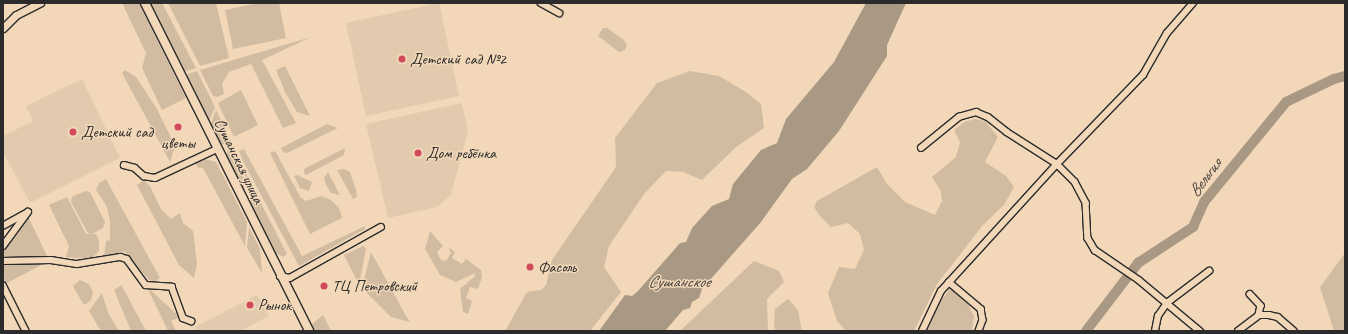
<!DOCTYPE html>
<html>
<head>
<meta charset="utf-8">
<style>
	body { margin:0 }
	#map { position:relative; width:1348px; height:334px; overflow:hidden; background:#f2d8b9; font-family:Caveat,sans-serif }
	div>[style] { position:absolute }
	.built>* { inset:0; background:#e2caae }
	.green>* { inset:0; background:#d1bca1 }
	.water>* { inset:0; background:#a89884 }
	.river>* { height:10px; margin:-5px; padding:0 5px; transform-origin:5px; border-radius:5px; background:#a89884 }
	.roads { filter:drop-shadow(1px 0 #2b2b2b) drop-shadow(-1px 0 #2b2b2b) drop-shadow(0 1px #2b2b2b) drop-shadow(0 -1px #2b2b2b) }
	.minor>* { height:5.5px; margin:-2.75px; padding:0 2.75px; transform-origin:2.75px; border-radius:2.75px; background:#f2d8b9 }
	.tertiary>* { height:7px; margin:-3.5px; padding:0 3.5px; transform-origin:3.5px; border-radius:3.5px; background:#f2d8b9 }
	.secondary>* { height:8px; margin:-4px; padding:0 4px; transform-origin:4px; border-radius:4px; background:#f2d8b9 }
	.dots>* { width:11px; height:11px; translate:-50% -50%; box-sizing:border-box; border:2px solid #f2d8b9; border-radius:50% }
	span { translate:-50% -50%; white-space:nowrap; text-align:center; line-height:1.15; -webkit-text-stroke:3px #f2d8b9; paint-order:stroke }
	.poi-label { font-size:16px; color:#2b2b2b }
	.left { translate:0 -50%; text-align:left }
	.street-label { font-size:16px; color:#2b2b2b }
	.water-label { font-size:17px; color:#4a4641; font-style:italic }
	.frame { position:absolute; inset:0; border:4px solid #2b2b2b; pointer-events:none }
</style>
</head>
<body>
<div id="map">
	<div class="built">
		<div style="clip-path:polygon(439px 3px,459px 96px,366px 116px,346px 23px)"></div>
		<div style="clip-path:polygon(82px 79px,120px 158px,30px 203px,3px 152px,3px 136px,33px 121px,26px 106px)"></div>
		<div style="clip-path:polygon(462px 103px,468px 131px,451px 195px,437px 207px,388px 218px,366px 124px)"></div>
		<div style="clip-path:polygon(257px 295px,269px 316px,240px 331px,197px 331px,195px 327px)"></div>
	</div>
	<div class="green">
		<div style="clip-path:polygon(122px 3px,139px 3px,186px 98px,162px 110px,142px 68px,146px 53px)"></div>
		<div style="clip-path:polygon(148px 3px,162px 3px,196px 68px,183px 72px)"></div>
		<div style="clip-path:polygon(168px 3px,216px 3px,229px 58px,200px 66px)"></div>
		<div style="clip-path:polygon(259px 3px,279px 3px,286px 38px,233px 49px,225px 10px)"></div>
		<div style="clip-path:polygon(603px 28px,607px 28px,624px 40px,627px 45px,625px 50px,619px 52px,598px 36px)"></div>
		<div style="clip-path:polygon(311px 37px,262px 60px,296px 123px,283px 128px,251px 64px,229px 72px,222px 84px,224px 94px,217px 97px,213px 96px,200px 70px)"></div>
		<div style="clip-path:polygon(285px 66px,310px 116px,297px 112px,285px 92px,276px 70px)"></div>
		<div style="clip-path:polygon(125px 70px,136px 77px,157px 109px,175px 146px,170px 162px,122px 73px)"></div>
		<div style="clip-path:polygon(197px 71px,215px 107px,208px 124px,185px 75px)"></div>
		<div style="clip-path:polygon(690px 71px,719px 76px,746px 92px,761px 104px,764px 128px,736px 147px,702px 180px,683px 172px,666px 171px,644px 194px,609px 246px,604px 267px,621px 292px,590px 331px,505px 331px,527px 292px,541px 290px,546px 285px,552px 260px,616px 167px,615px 138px,657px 83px)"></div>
		<div style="clip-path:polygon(241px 90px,258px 125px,234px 137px,218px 103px)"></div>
		<div style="clip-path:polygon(216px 110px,231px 141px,219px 146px,210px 126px)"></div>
		<div style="clip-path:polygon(975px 119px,985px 121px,998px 137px,985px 162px,1006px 176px,1014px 187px,1004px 205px,983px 225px,937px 284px,914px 331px,846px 331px,837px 321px,828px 293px,839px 267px,855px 269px,864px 250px,860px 234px,848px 223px,831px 227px,820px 216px,814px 207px,817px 201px,877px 167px,887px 184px,905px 202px,935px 215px,942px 201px,941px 191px,932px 177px,956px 157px,960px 142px,954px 130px,964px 122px)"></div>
		<div style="clip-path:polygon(327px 124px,338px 128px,287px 153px,283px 152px,281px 148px)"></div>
		<div style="clip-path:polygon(345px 148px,344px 155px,306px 175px,304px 173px,304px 169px)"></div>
		<div style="clip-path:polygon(234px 149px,241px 165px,246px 198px,227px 160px,227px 151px)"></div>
		<div style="clip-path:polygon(244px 149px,302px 256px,365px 226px,365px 229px,299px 266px,243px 161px,239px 151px)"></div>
		<div style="clip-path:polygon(275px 151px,301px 198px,306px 201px,321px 196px,331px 200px,339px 208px,342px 218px,310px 234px,270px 153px)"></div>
		<div style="clip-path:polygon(201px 158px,216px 162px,247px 222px,245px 246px,203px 168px,198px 168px,195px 161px)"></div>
		<div style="clip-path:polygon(344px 169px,350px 172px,356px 190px,357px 197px,353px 199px,337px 170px)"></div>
		<div style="clip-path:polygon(244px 170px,287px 254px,283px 257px,274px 252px,253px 211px)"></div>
		<div style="clip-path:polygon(328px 172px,340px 195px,331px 193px,326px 185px,324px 178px)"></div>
		<div style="clip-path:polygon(297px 175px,312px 182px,309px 191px,300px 188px,294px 176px)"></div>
		<div style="clip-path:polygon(106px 179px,160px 278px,155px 281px,149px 280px,124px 251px,104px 257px,106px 241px,110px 240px,110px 221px,107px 207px,96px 190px,99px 183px)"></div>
		<div style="clip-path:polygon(144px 180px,150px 186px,161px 209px,171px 219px,180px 213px,183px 223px,193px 231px,197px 264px,194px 278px,179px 265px,137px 185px)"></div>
		<div style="clip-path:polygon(85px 191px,90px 192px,105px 222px,103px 228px,92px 234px,88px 233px,71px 202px,72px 197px)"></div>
		<div style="clip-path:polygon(67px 197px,86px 234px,96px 234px,99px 241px,99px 251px,91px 259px,66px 257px,69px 246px,49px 205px)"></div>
		<div style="clip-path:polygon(28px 216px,48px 258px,3px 261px,3px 248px)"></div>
		<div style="clip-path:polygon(249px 227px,260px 249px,262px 273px,247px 248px)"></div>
		<div style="clip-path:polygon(430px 231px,443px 246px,437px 252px,441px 260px,446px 261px,451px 253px,448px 247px,455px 252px,452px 258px,462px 264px,466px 259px,481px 270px,482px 277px,478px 289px,470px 287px,466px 298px,472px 301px,468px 314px,463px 312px,460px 289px,474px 277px,475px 273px,456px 282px,440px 275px,425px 249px)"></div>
		<div style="clip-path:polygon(363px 246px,366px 249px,359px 285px,344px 255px)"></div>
		<div style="clip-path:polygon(371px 252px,405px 314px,410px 322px,391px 317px,362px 288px)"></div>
		<div style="clip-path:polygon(1345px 253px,1345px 331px,1334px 331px,1320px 287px)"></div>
		<div style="clip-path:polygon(754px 261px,779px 271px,784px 282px,767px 299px,768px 331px,680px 331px)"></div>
		<div style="clip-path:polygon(47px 262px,5px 284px,3px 266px,6px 265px)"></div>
		<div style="clip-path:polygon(80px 280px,89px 284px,93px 292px,91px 300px,86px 304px,83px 304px,73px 286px)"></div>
		<div style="clip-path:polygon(122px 285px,122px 286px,146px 331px,131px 331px,114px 290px)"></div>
		<div style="clip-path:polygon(147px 287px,180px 317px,171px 321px,176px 331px,168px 331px)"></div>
		<div style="clip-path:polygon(951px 288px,968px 304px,974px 316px,972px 331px,926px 331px,937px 305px)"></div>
		<div style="clip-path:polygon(102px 293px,108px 313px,119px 331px,101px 331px,89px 311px)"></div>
		<div style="clip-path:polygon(788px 299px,798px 310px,802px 331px,776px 331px,774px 326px,775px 309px)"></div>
		<div style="clip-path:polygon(323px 315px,331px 331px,314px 331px,311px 325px)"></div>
	</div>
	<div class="water">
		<div style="clip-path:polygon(866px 3px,906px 3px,887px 45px,887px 56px,839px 131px,807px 169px,792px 179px,761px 222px,702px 289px,699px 298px,692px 302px,690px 308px,683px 310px,665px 331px,599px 331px,625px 295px,632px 296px,638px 291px,680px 243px,686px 242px,692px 228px,712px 206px,729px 199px,733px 184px,761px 150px,777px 143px,786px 119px,834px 62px)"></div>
	</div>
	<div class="river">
		<div style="left:1086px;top:331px;width:86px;rotate:-52.6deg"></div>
		<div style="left:1138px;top:263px;width:66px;rotate:-33.2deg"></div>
		<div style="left:1193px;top:227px;width:27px;rotate:-66deg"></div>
		<div style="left:1204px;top:202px;width:129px;rotate:-50.6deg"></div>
		<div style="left:1286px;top:102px;width:53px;rotate:-25.6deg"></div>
		<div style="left:1334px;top:79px;width:11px;rotate:-15deg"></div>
	</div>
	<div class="roads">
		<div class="minor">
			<div style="left:541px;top:3px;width:21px;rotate:29deg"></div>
			<div style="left:921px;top:148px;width:49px;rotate:-39.2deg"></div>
			<div style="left:959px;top:117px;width:18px;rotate:-16deg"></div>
			<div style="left:976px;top:112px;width:13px;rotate:23deg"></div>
			<div style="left:988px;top:117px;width:24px;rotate:38deg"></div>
			<div style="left:1007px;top:132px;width:59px;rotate:32.6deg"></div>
			<div style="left:1057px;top:164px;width:25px;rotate:45deg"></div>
			<div style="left:1075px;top:182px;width:24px;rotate:62deg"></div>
			<div style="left:1086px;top:203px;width:35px;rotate:87deg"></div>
			<div style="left:1088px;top:238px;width:14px;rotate:60deg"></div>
			<div style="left:1095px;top:250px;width:53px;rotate:34.3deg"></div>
			<div style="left:1139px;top:280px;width:80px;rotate:39.9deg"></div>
			<div style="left:124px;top:165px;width:11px;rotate:15deg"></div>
			<div style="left:135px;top:168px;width:12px;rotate:42deg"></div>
			<div style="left:144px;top:176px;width:11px;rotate:10deg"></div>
			<div style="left:155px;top:178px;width:68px;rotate:-25.1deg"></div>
			<div style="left:3px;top:226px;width:26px;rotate:-29deg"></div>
			<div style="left:3px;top:246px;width:42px;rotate:-53.7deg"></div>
			<div style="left:3px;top:261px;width:48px;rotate:-1.2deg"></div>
			<div style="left:51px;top:260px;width:26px;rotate:9deg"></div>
			<div style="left:77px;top:264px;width:44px;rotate:-9.2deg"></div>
			<div style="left:120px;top:257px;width:7px;rotate:16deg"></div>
			<div style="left:127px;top:259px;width:32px;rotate:54deg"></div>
			<div style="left:146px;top:285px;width:26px;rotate:4deg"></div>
			<div style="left:172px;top:287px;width:33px;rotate:70deg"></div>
			<div style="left:183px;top:318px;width:9px;rotate:21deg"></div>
			<div style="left:280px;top:276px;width:10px;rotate:11deg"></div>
			<div style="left:290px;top:278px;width:104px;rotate:-29.3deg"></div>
			<div style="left:949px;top:282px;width:42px;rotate:40.2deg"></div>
			<div style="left:981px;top:309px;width:11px;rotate:80deg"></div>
			<div style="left:983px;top:320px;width:12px;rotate:110deg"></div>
			<div style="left:3px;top:285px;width:51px;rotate:63.4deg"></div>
			<div style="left:1250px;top:294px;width:16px;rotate:47deg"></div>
			<div style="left:1261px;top:306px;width:9px;rotate:103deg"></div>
			<div style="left:922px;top:331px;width:44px;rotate:-64.6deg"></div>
			<div style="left:941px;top:291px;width:172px;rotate:-47.6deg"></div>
			<div style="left:1057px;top:164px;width:124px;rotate:-46deg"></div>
			<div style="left:1143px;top:75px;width:48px;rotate:-60.3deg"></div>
			<div style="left:1167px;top:33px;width:40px;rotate:-49deg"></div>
			<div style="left:1155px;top:331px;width:15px;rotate:-79deg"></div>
			<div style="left:1158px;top:316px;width:16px;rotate:-55deg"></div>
			<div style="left:1167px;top:303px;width:53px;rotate:-37.3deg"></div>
			<div style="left:1238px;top:331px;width:26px;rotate:-37deg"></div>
			<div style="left:1259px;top:315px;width:10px"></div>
			<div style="left:1269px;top:315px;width:9px;rotate:13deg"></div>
			<div style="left:1278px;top:317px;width:21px;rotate:41deg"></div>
		</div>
		<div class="tertiary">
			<div style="left:3px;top:28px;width:18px;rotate:-45deg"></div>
			<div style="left:16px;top:15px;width:27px;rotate:-27deg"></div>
		</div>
		<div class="secondary">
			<div style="left:145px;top:3px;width:367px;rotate:63.4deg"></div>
		</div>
	</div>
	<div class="dots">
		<div style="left:402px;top:59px;background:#d1495b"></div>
		<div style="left:178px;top:127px;background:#d1495b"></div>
		<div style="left:73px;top:132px;background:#d1495b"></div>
		<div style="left:418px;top:153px;background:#d1495b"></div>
		<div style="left:530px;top:267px;background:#d1495b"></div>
		<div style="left:324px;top:286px;background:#d1495b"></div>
		<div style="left:250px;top:305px;background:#d1495b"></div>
	</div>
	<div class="poi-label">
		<span class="left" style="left:410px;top:59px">Детский сад №2</span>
		<span class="left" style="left:81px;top:132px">Детский сад</span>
		<span style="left:178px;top:143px">цветы</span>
		<span class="left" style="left:426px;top:153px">Дом ребёнка</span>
		<span class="left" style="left:538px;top:267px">Фасоль</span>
		<span class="left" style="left:332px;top:286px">ТЦ Петровский</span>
		<span class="left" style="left:258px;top:305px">Рынок</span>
	</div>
	<div class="street-label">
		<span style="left:239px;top:161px;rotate:64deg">Сушанская улица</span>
	</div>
	<div class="water-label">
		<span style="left:1205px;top:178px;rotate:-53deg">Вельгия</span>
		<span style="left:679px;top:282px">Сушанское</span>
	</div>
	<div class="frame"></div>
</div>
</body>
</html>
